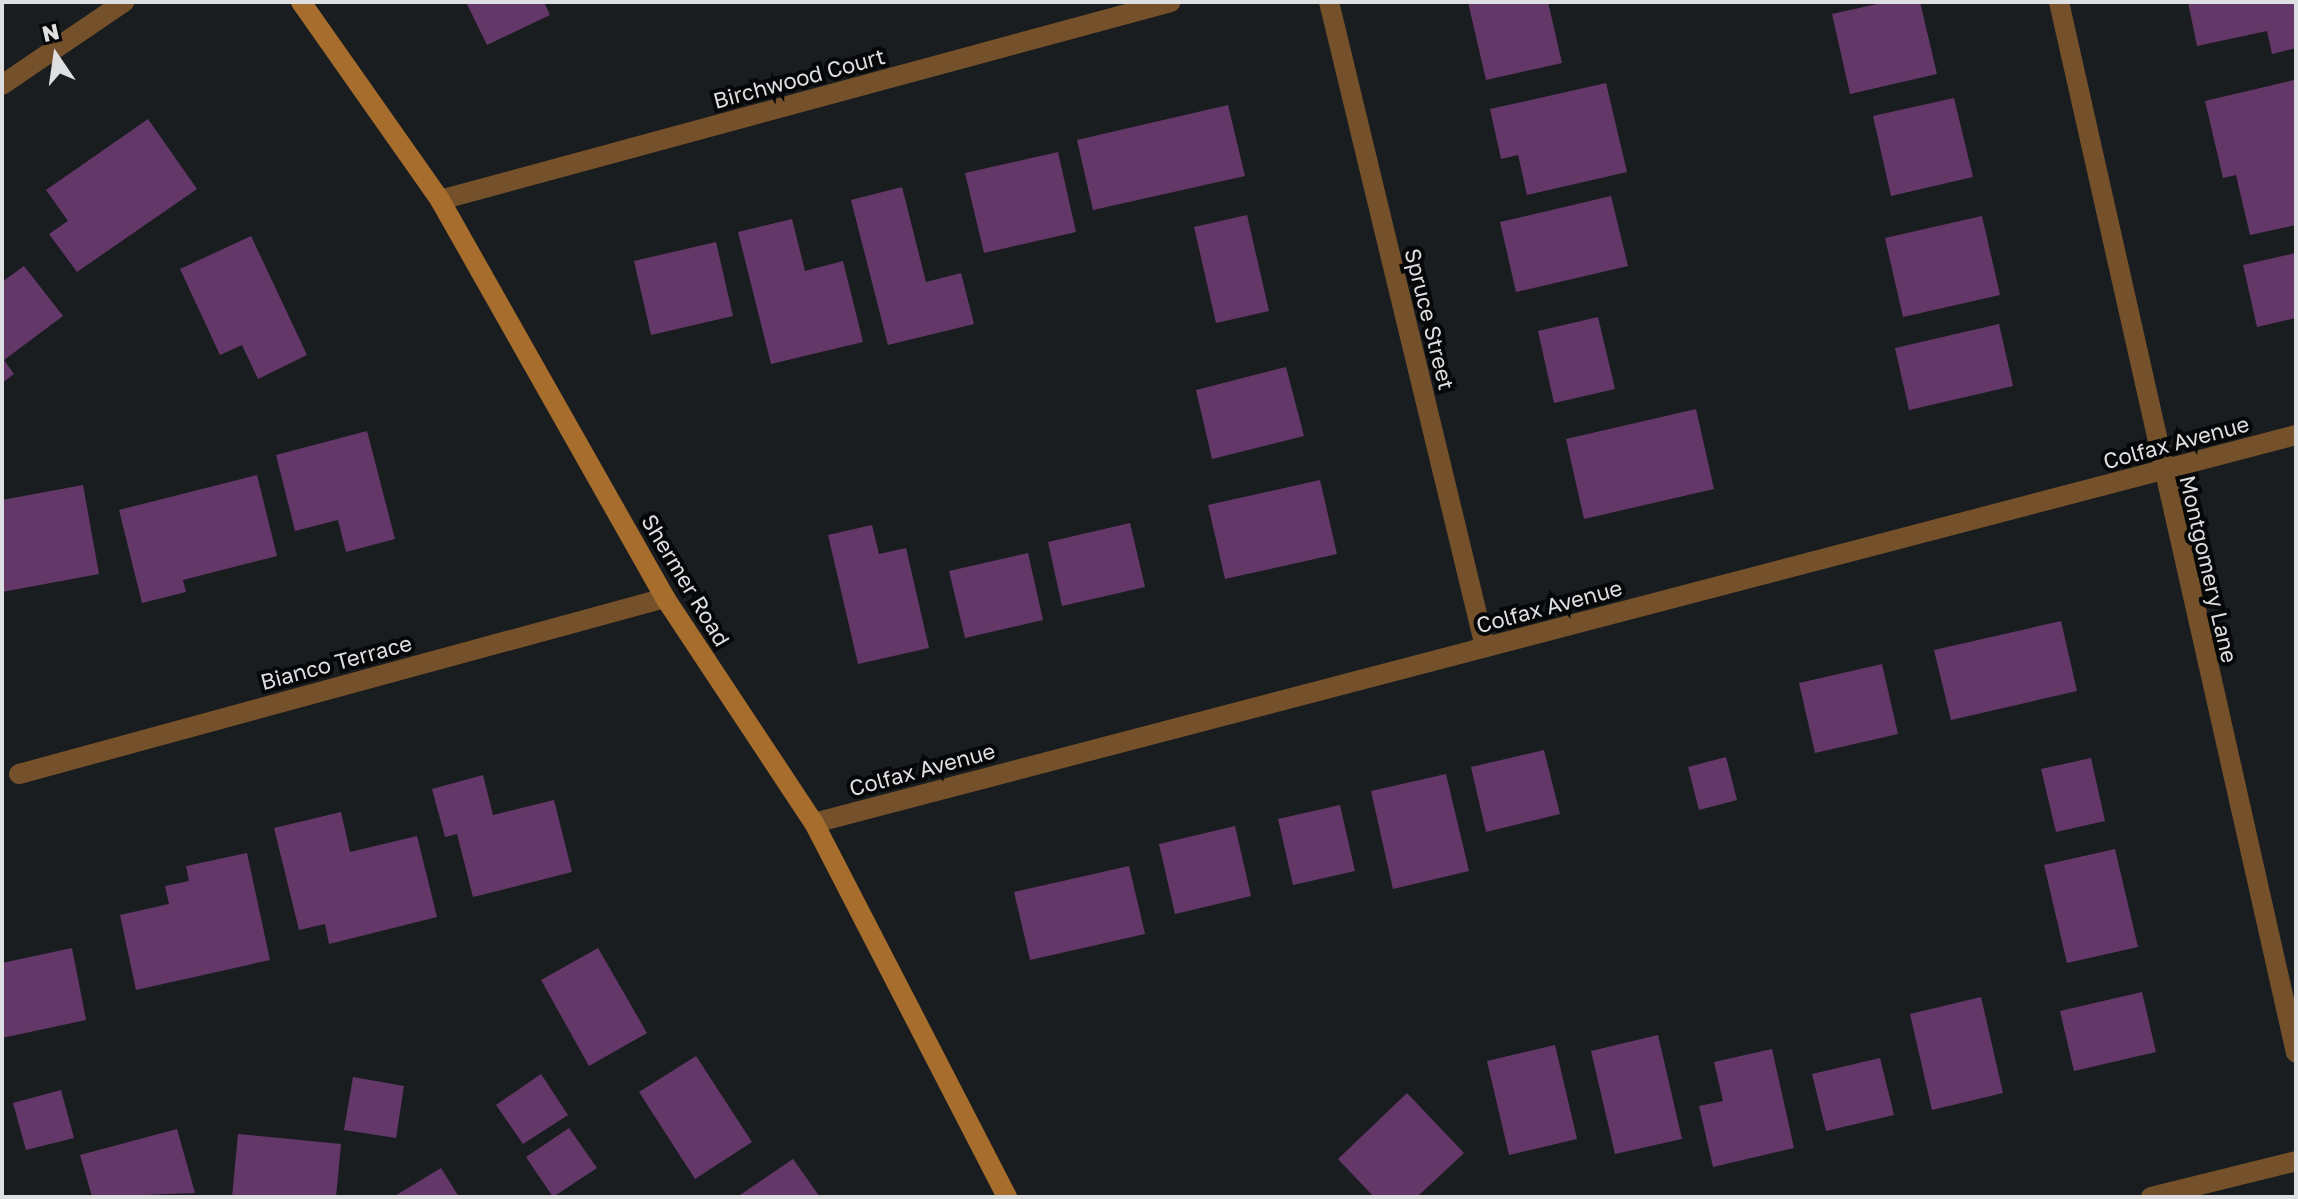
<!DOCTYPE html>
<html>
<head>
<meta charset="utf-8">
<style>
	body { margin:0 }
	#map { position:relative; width:2298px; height:1199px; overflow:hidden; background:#1a1d1f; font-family:"Golos Text",sans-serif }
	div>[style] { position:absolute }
	.building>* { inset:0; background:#643769 }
	.minor>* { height:20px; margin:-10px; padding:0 10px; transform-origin:10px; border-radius:10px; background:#74502b }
	.secondary>* { height:20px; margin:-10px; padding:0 10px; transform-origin:10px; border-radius:10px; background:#a66d2c }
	span { translate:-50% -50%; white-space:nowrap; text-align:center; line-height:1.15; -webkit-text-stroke:8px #060708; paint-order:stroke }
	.street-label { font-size:22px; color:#dedfe1 }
	.frame { position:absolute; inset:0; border:4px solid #dedfe1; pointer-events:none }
	.north { position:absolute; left:16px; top:16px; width:80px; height:80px; -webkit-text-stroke:6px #060708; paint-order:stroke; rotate:347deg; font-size:22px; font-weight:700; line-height:32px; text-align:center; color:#dedfe1 }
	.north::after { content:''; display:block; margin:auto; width:28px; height:36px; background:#dedfe1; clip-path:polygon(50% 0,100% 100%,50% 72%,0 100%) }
</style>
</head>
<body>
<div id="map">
	<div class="building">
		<div style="clip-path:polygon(466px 2px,544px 2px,550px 15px,487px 45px)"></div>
		<div style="clip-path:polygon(1468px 2px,1548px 2px,1562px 63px,1486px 80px)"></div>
		<div style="clip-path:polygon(1886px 2px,1920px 2px,1937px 74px,1850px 94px,1832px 14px)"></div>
		<div style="clip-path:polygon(2188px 2px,2296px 2px,2296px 48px,2272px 54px,2267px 31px,2197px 46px)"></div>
		<div style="clip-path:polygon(2294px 80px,2296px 225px,2250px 235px,2236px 175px,2223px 178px,2205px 101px)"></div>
		<div style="clip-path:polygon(1606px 83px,1627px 172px,1527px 195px,1518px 155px,1501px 159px,1490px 109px)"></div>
		<div style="clip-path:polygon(1954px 98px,1973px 177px,1891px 196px,1873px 116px)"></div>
		<div style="clip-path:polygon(1228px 105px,1245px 176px,1093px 210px,1077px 140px)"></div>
		<div style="clip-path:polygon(148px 119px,197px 189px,77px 272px,49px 234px,68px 221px,46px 190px)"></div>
		<div style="clip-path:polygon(1058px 152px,1076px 232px,984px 253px,965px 173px)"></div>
		<div style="clip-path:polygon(902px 187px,926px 282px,961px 273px,974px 324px,888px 345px,851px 200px)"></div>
		<div style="clip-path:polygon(1611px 196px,1628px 266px,1516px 292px,1500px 222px)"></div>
		<div style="clip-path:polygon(1247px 215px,1269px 311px,1216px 323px,1194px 227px)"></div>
		<div style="clip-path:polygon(1982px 216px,2000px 295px,1903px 317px,1885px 238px)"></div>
		<div style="clip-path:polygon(792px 219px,805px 271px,843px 261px,863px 342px,771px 364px,738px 232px)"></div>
		<div style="clip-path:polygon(251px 236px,307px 355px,258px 379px,242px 345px,220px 355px,180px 269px)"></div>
		<div style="clip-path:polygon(716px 242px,733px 316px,651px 335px,634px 261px)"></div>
		<div style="clip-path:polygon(2296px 253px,2296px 318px,2257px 327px,2243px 265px)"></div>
		<div style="clip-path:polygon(24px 266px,63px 316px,4px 360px,14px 374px,2px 383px,2px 282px)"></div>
		<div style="clip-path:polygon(1598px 317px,1615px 389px,1554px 403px,1538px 331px)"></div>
		<div style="clip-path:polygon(1999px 324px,2013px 386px,1909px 410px,1895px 348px)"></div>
		<div style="clip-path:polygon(1286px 367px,1304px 436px,1212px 459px,1196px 390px)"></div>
		<div style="clip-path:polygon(1696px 409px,1714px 489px,1584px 519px,1566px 439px)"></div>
		<div style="clip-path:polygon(367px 431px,395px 539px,346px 552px,338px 520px,295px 531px,276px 455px)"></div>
		<div style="clip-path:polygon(257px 475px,277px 556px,183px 580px,186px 592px,142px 603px,119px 510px)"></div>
		<div style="clip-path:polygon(1320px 480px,1337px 554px,1225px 579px,1208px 505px)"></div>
		<div style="clip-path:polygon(83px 485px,99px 574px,2px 592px,2px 500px)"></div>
		<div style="clip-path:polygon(1130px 523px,1145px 587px,1062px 606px,1048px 542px)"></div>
		<div style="clip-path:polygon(872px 525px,879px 554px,906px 548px,929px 648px,858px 664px,828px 535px)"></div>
		<div style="clip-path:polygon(1028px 553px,1043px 620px,965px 638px,949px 571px)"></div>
		<div style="clip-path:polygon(2061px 621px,2077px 691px,1951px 720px,1934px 650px)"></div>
		<div style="clip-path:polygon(1882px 664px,1898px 734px,1815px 753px,1799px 683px)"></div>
		<div style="clip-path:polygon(1544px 750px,1560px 814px,1486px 832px,1471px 767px)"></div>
		<div style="clip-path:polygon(1726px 757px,1737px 800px,1699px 810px,1688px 767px)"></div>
		<div style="clip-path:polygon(2091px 758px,2105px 821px,2056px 832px,2041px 769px)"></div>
		<div style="clip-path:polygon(1446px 774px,1469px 871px,1393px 889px,1371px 791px)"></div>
		<div style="clip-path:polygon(483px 775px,493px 815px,554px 800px,572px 872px,473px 897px,457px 834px,445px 837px,432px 789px)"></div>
		<div style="clip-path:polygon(1340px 805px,1355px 871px,1293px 885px,1278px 819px)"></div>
		<div style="clip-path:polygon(341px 812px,350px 852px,417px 836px,437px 917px,329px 944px,325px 924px,299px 930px,274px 828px)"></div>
		<div style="clip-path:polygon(1235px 826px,1251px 896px,1175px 914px,1159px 844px)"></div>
		<div style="clip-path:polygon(2115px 849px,2138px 947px,2067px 963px,2044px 865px)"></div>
		<div style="clip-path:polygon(247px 853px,270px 960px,136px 990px,120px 915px,169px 904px,165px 886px,189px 881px,186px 866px)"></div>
		<div style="clip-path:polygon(1129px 866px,1145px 934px,1030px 960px,1014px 892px)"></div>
		<div style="clip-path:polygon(72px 948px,86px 1020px,2px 1038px,2px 963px)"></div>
		<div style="clip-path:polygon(598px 948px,647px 1033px,589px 1066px,541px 980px)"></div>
		<div style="clip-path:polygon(2142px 992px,2156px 1052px,2074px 1071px,2060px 1011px)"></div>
		<div style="clip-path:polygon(1981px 997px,2003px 1093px,1932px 1110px,1910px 1014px)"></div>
		<div style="clip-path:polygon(1658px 1035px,1682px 1139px,1615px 1154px,1591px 1051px)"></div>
		<div style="clip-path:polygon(1555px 1045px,1577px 1139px,1509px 1155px,1487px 1061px)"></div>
		<div style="clip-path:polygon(1772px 1049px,1794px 1148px,1713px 1167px,1699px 1106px,1723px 1101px,1714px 1062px)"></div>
		<div style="clip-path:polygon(696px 1056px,752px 1142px,695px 1179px,639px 1092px)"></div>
		<div style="clip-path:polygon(1880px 1058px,1894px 1115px,1826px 1131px,1812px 1074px)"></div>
		<div style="clip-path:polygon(541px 1074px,568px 1115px,523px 1144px,496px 1105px)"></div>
		<div style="clip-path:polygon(353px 1077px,404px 1086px,396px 1138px,344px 1130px)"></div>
		<div style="clip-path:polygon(61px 1090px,74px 1138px,26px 1150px,13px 1103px)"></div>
		<div style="clip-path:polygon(1407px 1093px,1464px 1153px,1417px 1197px,1374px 1197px,1338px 1159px)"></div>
		<div style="clip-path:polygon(569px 1128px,597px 1168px,553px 1197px,526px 1157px)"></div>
		<div style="clip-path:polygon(177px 1129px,195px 1193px,92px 1197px,80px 1155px)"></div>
		<div style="clip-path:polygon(238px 1134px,341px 1144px,336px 1197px,232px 1197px)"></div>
		<div style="clip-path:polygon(793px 1159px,820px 1197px,737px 1197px)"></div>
		<div style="clip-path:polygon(441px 1168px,459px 1197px,393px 1197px)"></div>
	</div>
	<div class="minor">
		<div style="left:1329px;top:2px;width:664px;rotate:76.4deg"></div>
		<div style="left:2059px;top:2px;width:1077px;rotate:77.29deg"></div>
		<div style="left:2px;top:85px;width:148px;rotate:-34.2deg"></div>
		<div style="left:440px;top:200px;width:757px;rotate:-15.16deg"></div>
		<div style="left:19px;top:774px;width:670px;rotate:-15.24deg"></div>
		<div style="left:814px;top:823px;width:1532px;rotate:-14.67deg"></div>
		<div style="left:2151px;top:1197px;width:149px;rotate:-13.9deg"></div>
	</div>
	<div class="secondary">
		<div style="left:301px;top:2px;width:242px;rotate:54.9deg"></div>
		<div style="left:440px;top:200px;width:457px;rotate:60.5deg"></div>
		<div style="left:665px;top:598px;width:270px;rotate:56.5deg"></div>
		<div style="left:814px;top:823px;width:421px;rotate:62.7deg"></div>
	</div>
	<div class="street-label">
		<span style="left:799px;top:78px;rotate:-15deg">Birchwood Court</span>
		<span style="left:1430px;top:319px;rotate:76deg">Spruce Street</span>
		<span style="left:2176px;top:442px;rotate:-15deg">Colfax Avenue</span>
		<span style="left:2209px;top:569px;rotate:77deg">Montgomery Lane</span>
		<span style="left:686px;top:580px;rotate:59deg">Shermer Road</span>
		<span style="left:1549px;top:606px;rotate:-15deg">Colfax Avenue</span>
		<span style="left:336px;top:662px;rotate:-15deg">Bianco Terrace</span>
		<span style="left:922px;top:769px;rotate:-15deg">Colfax Avenue</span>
	</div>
	<div class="frame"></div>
	<div class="north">N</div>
</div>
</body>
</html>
